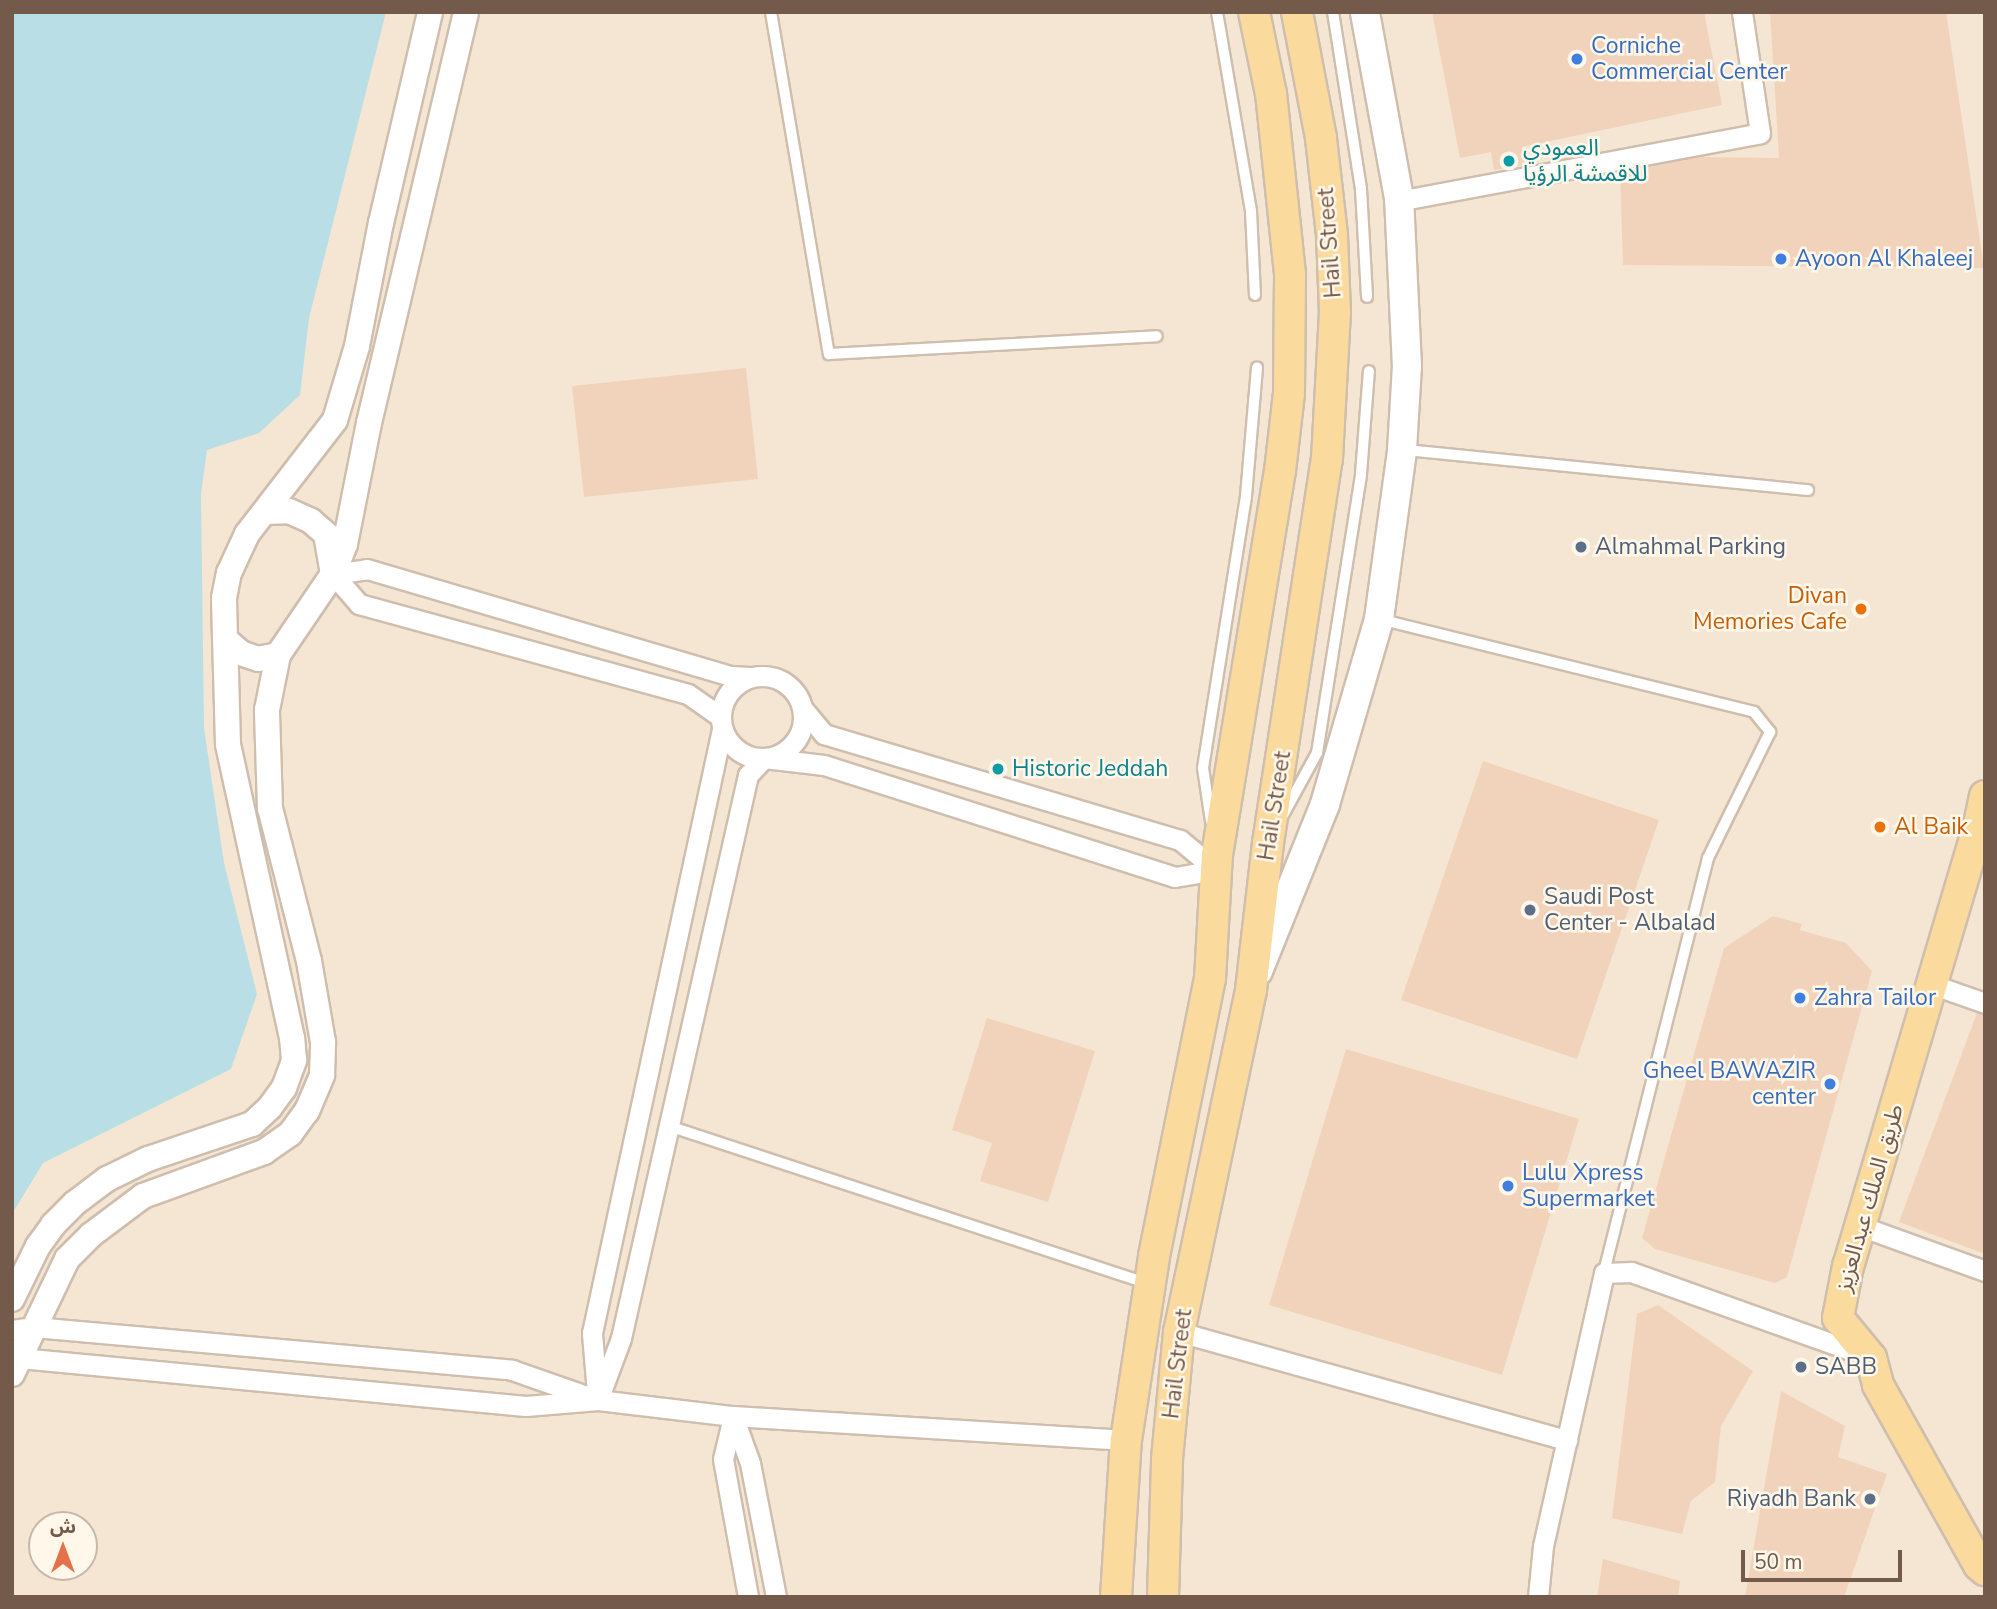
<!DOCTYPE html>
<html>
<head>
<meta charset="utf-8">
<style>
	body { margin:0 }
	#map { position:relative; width:1997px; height:1609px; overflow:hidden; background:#fcf3e4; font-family:"Nunito Sans","Noto Sans Arabic",sans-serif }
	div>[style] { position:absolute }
	.residential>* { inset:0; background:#f4e6d3 }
	.water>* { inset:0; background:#b9dee5 }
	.building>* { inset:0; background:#f1d3bc }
	.roads { filter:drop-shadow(2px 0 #cfbeae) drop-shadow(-2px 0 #cfbeae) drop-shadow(0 2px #cfbeae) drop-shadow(0 -2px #cfbeae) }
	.service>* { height:10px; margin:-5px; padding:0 5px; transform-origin:5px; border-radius:5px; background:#fff }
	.minor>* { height:19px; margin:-9.5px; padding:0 9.5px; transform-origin:9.5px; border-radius:9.5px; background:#fff }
	.minor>.ring { margin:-9.5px; padding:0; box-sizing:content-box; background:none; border:19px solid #fff; border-radius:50% }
	.tertiary>* { height:24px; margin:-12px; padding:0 12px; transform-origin:12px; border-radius:12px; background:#fff }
	.secondary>* { height:28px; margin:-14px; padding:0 14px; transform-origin:14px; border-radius:14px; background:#fff }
	.primary>* { height:30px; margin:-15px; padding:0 15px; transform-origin:15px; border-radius:15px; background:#fada9d }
	.dots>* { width:19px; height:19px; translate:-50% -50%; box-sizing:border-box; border:4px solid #fff7ea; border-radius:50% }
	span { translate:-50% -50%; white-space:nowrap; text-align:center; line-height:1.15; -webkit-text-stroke:5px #fff7ea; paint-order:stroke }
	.shop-label { font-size:23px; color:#366cbe }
	.left { translate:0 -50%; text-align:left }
	.right { translate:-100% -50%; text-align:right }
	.culture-label { font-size:23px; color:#0d838f }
	.street-label { font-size:23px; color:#745a4a }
	.service-label { font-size:23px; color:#4e5e75 }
	.food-label { font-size:23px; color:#c56008 }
	.frame { position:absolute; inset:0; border:14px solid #745a4a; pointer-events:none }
	.north { position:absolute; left:28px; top:1511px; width:70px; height:70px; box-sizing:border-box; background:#fff7ea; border:2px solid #c7b8aa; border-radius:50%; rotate:0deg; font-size:19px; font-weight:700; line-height:28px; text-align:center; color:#745a4a }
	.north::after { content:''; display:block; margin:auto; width:24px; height:32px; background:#e5714a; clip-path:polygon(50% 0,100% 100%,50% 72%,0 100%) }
	.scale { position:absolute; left:1741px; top:1550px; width:161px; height:32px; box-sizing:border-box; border:4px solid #745a4a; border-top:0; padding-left:9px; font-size:21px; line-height:24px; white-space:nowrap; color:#745a4a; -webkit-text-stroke:5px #fff7ea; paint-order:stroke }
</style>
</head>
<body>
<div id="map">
	<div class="residential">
		<div style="clip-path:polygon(evenodd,12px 12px,1985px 12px,1985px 1597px,12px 1597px,12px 12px,42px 1525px,84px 1525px,84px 1567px,42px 1567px,42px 1525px)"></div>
	</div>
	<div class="water">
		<div style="clip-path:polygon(12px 12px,386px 12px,309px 318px,300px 395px,259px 433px,207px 450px,201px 494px,204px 728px,224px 863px,257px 994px,231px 1069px,43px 1163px,12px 1214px)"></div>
	</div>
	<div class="building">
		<div style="clip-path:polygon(1432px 12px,1704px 12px,1722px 105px,1522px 147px,1525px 165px,1494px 170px,1491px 152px,1460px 158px)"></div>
		<div style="clip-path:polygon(1770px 12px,1946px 12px,1984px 268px,1623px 265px,1620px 172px,1700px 157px,1779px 158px)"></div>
		<div style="clip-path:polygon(746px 368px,758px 479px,584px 497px,572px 386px)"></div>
		<div style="clip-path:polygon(1483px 761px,1659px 820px,1577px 1059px,1401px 1000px)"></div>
		<div style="clip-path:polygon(1773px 916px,1802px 924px,1800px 930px,1846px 943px,1872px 971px,1787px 1277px,1775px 1283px,1655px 1249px,1642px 1238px,1724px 948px)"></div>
		<div style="clip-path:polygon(1977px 1013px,1985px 1015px,1985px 1254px,1899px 1222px)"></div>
		<div style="clip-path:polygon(987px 1018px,1095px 1051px,1048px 1202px,980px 1181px,992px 1143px,952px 1130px)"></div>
		<div style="clip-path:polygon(1346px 1049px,1579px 1119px,1502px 1375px,1269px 1305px)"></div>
		<div style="clip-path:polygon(1658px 1305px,1753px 1371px,1721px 1426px,1715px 1482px,1691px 1501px,1682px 1534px,1612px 1518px,1637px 1314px)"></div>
		<div style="clip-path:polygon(1781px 1391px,1845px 1426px,1838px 1457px,1887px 1474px,1844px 1597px,1745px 1597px)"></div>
		<div style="clip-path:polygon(1603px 1559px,1680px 1581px,1678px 1597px,1597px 1597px)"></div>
	</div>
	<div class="roads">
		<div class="service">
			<div style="left:771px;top:12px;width:347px;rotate:80.4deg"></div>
			<div style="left:829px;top:354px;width:328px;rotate:-3.1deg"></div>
			<div style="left:1217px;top:12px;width:202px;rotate:80.3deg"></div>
			<div style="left:1251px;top:211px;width:84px;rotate:87.3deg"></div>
			<div style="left:1333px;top:12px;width:179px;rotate:81deg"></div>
			<div style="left:1361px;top:189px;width:108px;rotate:86.8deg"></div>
			<div style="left:1406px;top:450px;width:404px;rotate:5.7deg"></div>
			<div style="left:1383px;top:620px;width:382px;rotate:13.9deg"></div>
			<div style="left:1754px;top:712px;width:26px;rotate:51deg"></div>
			<div style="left:1770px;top:732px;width:140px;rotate:116.2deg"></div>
			<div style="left:1708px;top:858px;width:428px;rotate:104.1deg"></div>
			<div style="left:1283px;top:815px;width:71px;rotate:-61.3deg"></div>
			<div style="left:1317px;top:753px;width:282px;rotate:-81deg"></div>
			<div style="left:1361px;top:474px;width:103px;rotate:-85.6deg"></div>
			<div style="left:1211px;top:821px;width:54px;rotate:-98.6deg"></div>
			<div style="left:1203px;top:768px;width:275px;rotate:-81deg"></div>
			<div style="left:1246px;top:496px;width:129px;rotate:-85.1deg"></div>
			<div style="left:669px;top:1126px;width:502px;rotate:18.22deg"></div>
		</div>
		<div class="minor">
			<div style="left:1398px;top:201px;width:368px;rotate:-10.6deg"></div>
			<div style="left:1760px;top:133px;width:122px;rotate:-98.5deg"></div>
			<div style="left:333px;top:574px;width:34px;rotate:-8deg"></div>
			<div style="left:367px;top:569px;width:379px;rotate:16.4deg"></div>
			<div style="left:731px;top:676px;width:19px;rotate:3deg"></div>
			<div style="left:333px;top:574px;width:40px;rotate:49deg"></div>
			<div style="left:359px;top:604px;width:341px;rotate:15.3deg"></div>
			<div style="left:688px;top:694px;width:39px;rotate:35deg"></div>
			<div class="ring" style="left:721px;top:676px;width:63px;height:63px"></div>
			<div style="left:803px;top:709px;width:33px;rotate:50deg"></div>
			<div style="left:824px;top:734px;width:371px;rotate:16.6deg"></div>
			<div style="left:1180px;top:840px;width:47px;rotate:39.8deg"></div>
			<div style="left:1931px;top:984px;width:57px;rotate:19.4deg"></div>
			<div style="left:1860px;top:1226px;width:133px;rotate:19.8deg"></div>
			<div style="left:12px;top:1330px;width:22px;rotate:-8deg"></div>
			<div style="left:34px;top:1327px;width:480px;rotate:5.1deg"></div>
			<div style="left:512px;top:1370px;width:91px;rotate:19.2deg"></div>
			<div style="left:598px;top:1400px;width:136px;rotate:6.8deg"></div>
			<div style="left:733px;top:1416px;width:394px;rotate:3.5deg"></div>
			<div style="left:1179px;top:1332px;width:403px;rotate:15.6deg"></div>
			<div style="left:12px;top:1349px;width:12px;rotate:48deg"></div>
			<div style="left:20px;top:1358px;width:508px;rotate:5.42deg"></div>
			<div style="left:526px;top:1406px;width:72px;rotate:-4.8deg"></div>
			<div style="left:598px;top:1400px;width:66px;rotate:-69.6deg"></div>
			<div style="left:621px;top:1338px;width:577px;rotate:-77.29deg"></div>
			<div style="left:748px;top:775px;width:23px;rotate:-47deg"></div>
			<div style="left:764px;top:758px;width:60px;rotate:6.7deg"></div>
			<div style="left:824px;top:765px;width:368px;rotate:17.7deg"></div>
			<div style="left:1175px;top:877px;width:42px;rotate:-9.7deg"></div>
			<div style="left:597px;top:1393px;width:60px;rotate:-94.8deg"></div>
			<div style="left:592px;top:1333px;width:618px;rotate:-77.85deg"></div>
			<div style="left:733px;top:1416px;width:50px;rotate:70.1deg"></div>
			<div style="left:750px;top:1463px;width:136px;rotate:79deg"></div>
			<div style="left:733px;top:1417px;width:43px;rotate:103.4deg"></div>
			<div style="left:723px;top:1459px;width:140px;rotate:79.7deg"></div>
			<div style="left:1538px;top:1597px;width:51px;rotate:-84.4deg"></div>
			<div style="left:1543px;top:1546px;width:280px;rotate:-77.4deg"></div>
			<div style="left:1604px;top:1273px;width:27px;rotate:-2deg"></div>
			<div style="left:1631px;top:1272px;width:251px;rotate:19.6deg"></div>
		</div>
		<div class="tertiary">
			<div style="left:265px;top:512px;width:24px;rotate:-2deg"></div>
			<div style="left:289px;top:511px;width:24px;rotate:24deg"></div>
			<div style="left:311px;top:521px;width:20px;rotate:41deg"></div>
			<div style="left:326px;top:534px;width:41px;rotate:80.1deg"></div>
			<div style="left:333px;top:574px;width:98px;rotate:124.2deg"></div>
			<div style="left:278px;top:655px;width:20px;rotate:169deg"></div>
			<div style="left:258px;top:659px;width:18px;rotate:-161deg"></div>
			<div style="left:241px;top:653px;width:21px;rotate:-139deg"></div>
			<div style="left:225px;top:639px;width:41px;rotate:-91.4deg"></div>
			<div style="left:224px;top:598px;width:25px;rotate:-79deg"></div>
			<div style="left:229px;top:573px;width:43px;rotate:-65.2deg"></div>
			<div style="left:247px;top:534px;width:144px;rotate:-52.3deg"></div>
			<div style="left:335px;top:420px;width:77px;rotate:-73.4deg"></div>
			<div style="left:357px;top:346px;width:125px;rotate:-79deg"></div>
			<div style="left:381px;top:223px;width:217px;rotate:-76.9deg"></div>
			<div style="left:335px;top:570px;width:28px;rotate:-69deg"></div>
			<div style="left:345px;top:544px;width:123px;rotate:-78.8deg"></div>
			<div style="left:369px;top:423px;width:422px;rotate:-76.7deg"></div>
			<div style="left:12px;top:1299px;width:59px;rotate:-63.9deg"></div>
			<div style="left:38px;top:1246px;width:26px;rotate:-54deg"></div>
			<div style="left:53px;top:1225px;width:31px;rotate:-45deg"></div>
			<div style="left:75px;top:1203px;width:40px;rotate:-37deg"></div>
			<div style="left:107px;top:1179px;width:46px;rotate:-26deg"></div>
			<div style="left:148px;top:1159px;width:110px;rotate:-18.6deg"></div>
			<div style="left:252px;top:1124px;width:25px;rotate:-43deg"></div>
			<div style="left:270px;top:1107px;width:24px;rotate:-54deg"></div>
			<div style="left:284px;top:1088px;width:30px;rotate:-70deg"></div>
			<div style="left:294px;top:1060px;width:22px;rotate:-95deg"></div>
			<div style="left:292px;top:1038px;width:301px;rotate:-102.3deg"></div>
			<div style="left:228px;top:744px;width:105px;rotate:-91.6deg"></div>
			<div style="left:12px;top:1374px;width:127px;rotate:-64.4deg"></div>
			<div style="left:67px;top:1259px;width:34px;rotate:-45deg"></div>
			<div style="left:91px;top:1235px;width:65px;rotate:-36.9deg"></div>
			<div style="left:143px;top:1196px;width:129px;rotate:-20deg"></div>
			<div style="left:264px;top:1152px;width:32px;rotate:-35deg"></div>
			<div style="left:290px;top:1134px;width:29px;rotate:-54deg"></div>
			<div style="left:307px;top:1111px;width:39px;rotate:-67deg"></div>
			<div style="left:322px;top:1075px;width:33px;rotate:-88deg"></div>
			<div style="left:323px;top:1042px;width:82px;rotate:-99.8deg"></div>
			<div style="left:309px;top:961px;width:158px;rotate:-104.3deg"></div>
			<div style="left:270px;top:808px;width:98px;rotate:-91.8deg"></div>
			<div style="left:267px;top:710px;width:56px;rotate:-78.7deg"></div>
		</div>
		<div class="secondary">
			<div style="left:1258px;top:971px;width:180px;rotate:-68.1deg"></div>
			<div style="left:1325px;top:804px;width:193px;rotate:-73.7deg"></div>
			<div style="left:1379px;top:619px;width:171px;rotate:-82.2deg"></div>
			<div style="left:1402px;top:450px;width:83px;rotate:-86.6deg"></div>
			<div style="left:1407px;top:367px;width:169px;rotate:-92.7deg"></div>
			<div style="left:1399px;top:198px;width:189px;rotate:-100.4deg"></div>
		</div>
		<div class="primary">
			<div style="left:1985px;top:796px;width:33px;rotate:102deg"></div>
			<div style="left:1978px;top:828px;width:457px;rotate:106.5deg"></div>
			<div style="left:1848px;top:1266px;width:53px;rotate:100.9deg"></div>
			<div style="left:1838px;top:1318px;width:52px;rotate:50.5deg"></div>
			<div style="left:1871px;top:1358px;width:28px;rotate:75deg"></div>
			<div style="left:1878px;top:1385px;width:206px;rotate:60.7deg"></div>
			<div style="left:1979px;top:1565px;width:8px;rotate:40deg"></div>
			<div style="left:1116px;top:1597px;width:157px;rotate:-86.4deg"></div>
			<div style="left:1126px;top:1440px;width:186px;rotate:-81.3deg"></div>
			<div style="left:1154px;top:1256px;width:283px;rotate:-78.6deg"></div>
			<div style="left:1210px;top:979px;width:124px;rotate:-86.8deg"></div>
			<div style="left:1217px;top:855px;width:389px;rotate:-80.7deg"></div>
			<div style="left:1280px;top:471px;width:79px;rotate:-83.4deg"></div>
			<div style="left:1289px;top:393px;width:119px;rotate:-89.5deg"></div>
			<div style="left:1290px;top:274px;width:181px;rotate:-96deg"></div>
			<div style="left:1271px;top:94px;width:84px;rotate:-101.7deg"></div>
			<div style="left:1163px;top:1597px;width:138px;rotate:-88.3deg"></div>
			<div style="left:1167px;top:1459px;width:128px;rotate:-84.6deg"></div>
			<div style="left:1179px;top:1332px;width:349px;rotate:-78.1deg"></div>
			<div style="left:1251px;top:990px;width:148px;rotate:-83.4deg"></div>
			<div style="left:1268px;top:843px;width:389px;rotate:-81.3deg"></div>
			<div style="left:1327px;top:459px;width:146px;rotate:-86.9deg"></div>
			<div style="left:1335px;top:313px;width:78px;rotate:-92.2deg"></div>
			<div style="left:1332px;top:235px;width:98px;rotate:-96.5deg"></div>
			<div style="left:1321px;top:138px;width:128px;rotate:-100.8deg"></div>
		</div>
	</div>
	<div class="dots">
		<div style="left:1577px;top:59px;background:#3f7fe0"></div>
		<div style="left:1509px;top:161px;background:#0f9aa8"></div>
		<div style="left:1781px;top:259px;background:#3f7fe0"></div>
		<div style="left:1581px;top:547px;background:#5c6f8a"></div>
		<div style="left:1861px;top:609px;background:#e8710a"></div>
		<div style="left:998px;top:769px;background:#0f9aa8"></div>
		<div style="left:1880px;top:827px;background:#e8710a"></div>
		<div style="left:1530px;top:910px;background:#5c6f8a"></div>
		<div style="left:1800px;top:998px;background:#3f7fe0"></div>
		<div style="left:1830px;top:1084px;background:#3f7fe0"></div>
		<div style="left:1508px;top:1186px;background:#3f7fe0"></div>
		<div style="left:1801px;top:1367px;background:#5c6f8a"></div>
		<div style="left:1870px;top:1499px;background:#5c6f8a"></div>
	</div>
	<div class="shop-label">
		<span class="left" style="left:1591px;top:59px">Corniche<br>Commercial Center</span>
		<span class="left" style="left:1795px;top:259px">Ayoon Al Khaleej</span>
		<span class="left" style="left:1814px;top:998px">Zahra Tailor</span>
		<span class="right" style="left:1816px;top:1084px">Gheel BAWAZIR<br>center</span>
		<span class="left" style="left:1522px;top:1186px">Lulu Xpress<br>Supermarket</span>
	</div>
	<div class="culture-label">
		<span class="left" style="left:1523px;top:161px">العمودي<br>للاقمشة الرؤيا</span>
		<span class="left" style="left:1012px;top:769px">Historic Jeddah</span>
	</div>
	<div class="street-label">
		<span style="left:1330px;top:243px;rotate:-94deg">Hail Street</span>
		<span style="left:1275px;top:806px;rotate:-81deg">Hail Street</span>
		<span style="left:1870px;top:1198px;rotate:-74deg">طريق الملك عبدالعزيز</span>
		<span style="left:1178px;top:1364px;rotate:-83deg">Hail Street</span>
	</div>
	<div class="service-label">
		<span class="left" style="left:1595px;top:547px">Almahmal Parking</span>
		<span class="left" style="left:1544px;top:910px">Saudi Post<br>Center - Albalad</span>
		<span class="left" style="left:1815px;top:1367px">SABB</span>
		<span class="right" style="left:1856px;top:1499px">Riyadh Bank</span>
	</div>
	<div class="food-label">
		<span class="right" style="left:1847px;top:609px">Divan<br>Memories Cafe</span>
		<span class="left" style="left:1894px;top:827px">Al Baik</span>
	</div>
	<div class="frame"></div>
	<div class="north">ش</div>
	<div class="scale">50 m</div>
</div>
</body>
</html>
